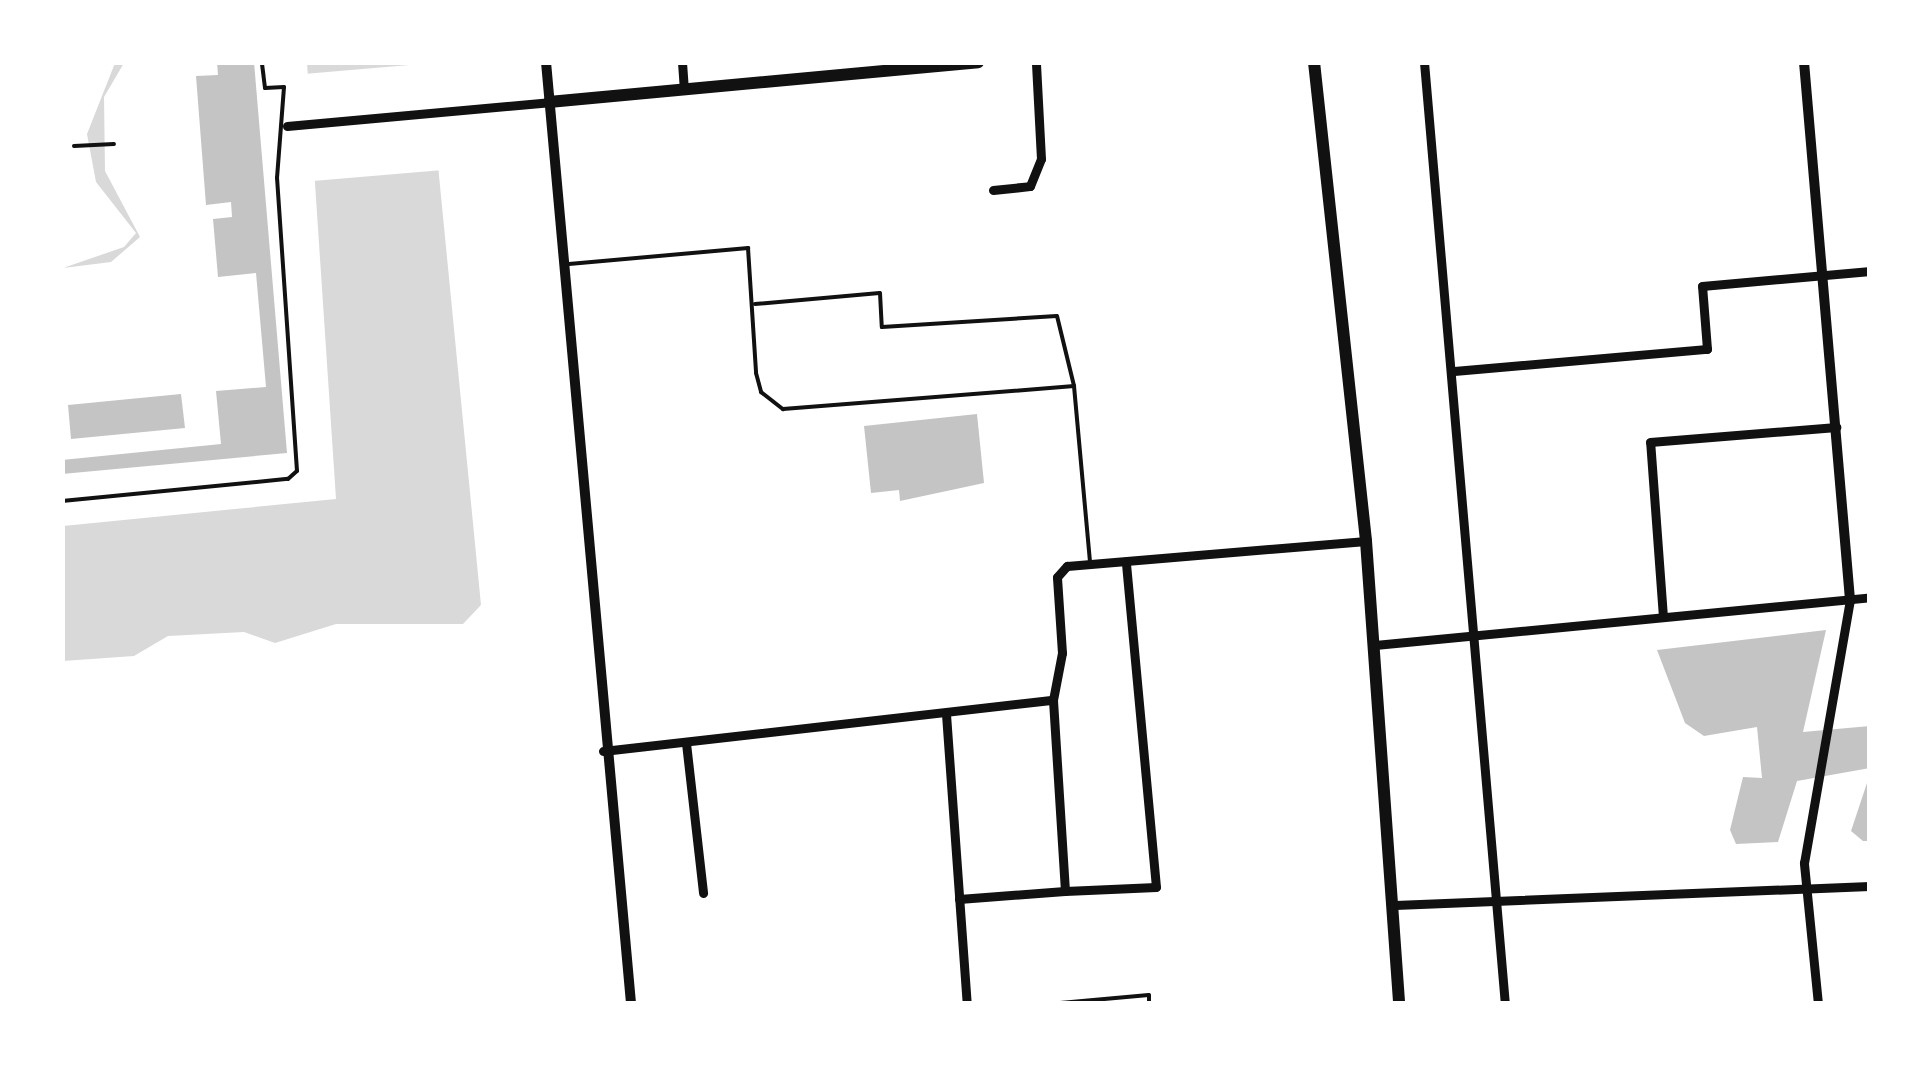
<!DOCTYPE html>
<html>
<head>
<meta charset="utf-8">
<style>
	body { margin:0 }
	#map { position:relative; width:1932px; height:1066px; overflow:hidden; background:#fff; font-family:"DM Sans",sans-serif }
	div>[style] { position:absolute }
	.water>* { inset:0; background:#d9d9d9 }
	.pier>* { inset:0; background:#fff }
	.building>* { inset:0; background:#c4c4c4 }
	.service>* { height:4px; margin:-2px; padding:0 2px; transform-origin:2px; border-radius:2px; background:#111 }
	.minor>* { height:9px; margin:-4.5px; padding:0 4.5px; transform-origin:4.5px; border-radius:4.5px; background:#111 }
	.tertiary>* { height:10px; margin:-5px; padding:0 5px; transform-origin:5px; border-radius:5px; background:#111 }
	.secondary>* { height:12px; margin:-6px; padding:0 6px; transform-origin:6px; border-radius:6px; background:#111 }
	span { translate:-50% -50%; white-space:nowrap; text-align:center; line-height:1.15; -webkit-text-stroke:8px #fff; paint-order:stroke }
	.frame { position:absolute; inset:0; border:65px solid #fff; pointer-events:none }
</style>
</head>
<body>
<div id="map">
	<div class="water">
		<div style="clip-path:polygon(115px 63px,124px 63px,104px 97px,105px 171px,140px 237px,111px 262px,63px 268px,124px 247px,136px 233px,96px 182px,87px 134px)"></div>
		<div style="clip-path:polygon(307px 63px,428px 63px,481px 605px,463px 624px,336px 624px,275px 643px,244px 632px,168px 636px,134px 656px,63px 661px,63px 526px,336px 499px)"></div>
	</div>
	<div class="pier">
		<div style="clip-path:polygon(433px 63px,443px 170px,313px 181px,304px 74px)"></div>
	</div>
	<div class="building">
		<div style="clip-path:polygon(217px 62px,254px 62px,287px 453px,62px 474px,62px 460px,221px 444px,216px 391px,266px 387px,256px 273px,218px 277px,213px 219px,232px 217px,231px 202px,206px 205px,196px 76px,218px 75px)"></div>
		<div style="clip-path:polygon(181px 394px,185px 428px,71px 439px,68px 405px)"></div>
		<div style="clip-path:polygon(977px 414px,984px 483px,900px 501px,899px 490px,871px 493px,864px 426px)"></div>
		<div style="clip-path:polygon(1826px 630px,1803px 732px,1870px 726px,1870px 768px,1797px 781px,1778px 842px,1736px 844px,1730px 830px,1743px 777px,1762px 778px,1757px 727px,1704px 736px,1685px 723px,1657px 650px)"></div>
		<div style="clip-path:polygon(1869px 777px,1870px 841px,1863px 841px,1851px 831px)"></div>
	</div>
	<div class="service">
		<div style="left:74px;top:146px;width:40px;rotate:-2.9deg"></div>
		<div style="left:569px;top:264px;width:180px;rotate:-5.1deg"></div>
		<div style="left:748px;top:248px;width:125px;rotate:86.3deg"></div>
		<div style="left:756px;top:373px;width:20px;rotate:75deg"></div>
		<div style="left:761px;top:392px;width:28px;rotate:38deg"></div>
		<div style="left:783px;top:409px;width:292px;rotate:-4.5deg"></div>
		<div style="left:755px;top:304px;width:125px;rotate:-5deg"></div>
		<div style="left:880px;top:293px;width:34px;rotate:87deg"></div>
		<div style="left:882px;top:327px;width:175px;rotate:-3.6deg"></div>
		<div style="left:1057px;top:316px;width:72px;rotate:76.3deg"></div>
		<div style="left:1074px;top:386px;width:178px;rotate:84.8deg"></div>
		<div style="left:62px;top:501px;width:227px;rotate:-5.6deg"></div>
		<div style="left:288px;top:479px;width:12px;rotate:-42deg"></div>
		<div style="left:297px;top:471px;width:294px;rotate:-93.9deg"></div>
		<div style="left:277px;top:178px;width:91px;rotate:-85.6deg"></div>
		<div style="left:284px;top:87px;width:19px;rotate:177deg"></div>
		<div style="left:265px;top:88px;width:26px;rotate:-97deg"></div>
		<div style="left:1049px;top:1004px;width:100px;rotate:-5.1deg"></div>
		<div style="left:1149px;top:995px;width:9px;rotate:90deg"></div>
	</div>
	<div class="minor">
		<div style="left:682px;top:62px;width:26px;rotate:86deg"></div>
		<div style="left:1424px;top:62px;width:945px;rotate:85.09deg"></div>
		<div style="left:287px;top:126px;width:263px;rotate:-5.2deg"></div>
		<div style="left:993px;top:190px;width:37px;rotate:-6deg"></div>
		<div style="left:1030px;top:186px;width:29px;rotate:-68deg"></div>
		<div style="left:1041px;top:159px;width:97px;rotate:-93deg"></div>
		<div style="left:1454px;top:371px;width:254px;rotate:-5deg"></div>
		<div style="left:1707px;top:349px;width:63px;rotate:-94.5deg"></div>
		<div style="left:1702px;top:286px;width:169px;rotate:-5.1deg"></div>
		<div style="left:1663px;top:617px;width:175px;rotate:-94.2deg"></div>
		<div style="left:1650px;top:442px;width:187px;rotate:-4.6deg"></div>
		<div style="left:1375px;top:645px;width:497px;rotate:-5.5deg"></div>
		<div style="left:946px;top:714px;width:291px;rotate:85.9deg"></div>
		<div style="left:686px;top:743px;width:151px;rotate:83.5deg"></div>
		<div style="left:603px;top:751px;width:453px;rotate:-6.5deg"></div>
		<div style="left:1065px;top:891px;width:91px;rotate:-2.5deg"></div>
		<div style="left:1156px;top:887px;width:327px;rotate:-95.3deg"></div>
		<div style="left:959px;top:899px;width:106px;rotate:-4.3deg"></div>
		<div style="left:1065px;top:891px;width:191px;rotate:-93.6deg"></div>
		<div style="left:1053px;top:700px;width:48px;rotate:-79.2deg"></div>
		<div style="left:1062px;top:653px;width:76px;rotate:-93.8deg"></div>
		<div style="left:1057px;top:577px;width:15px;rotate:-48deg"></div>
		<div style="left:1067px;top:566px;width:300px;rotate:-4.8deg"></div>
		<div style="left:1395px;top:905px;width:475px;rotate:-2.3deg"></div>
		<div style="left:1818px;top:1004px;width:142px;rotate:-95.7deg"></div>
		<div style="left:1804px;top:863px;width:267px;rotate:-80.1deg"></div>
	</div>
	<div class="tertiary">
		<div style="left:546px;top:62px;width:946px;rotate:84.84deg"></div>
		<div style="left:1804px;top:62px;width:540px;rotate:85.11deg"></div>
	</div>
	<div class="secondary">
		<div style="left:1314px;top:62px;width:482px;rotate:83.8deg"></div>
		<div style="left:1366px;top:541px;width:464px;rotate:85.9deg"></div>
		<div style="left:549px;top:102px;width:431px;rotate:-5.3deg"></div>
	</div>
	<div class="frame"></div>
</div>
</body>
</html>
